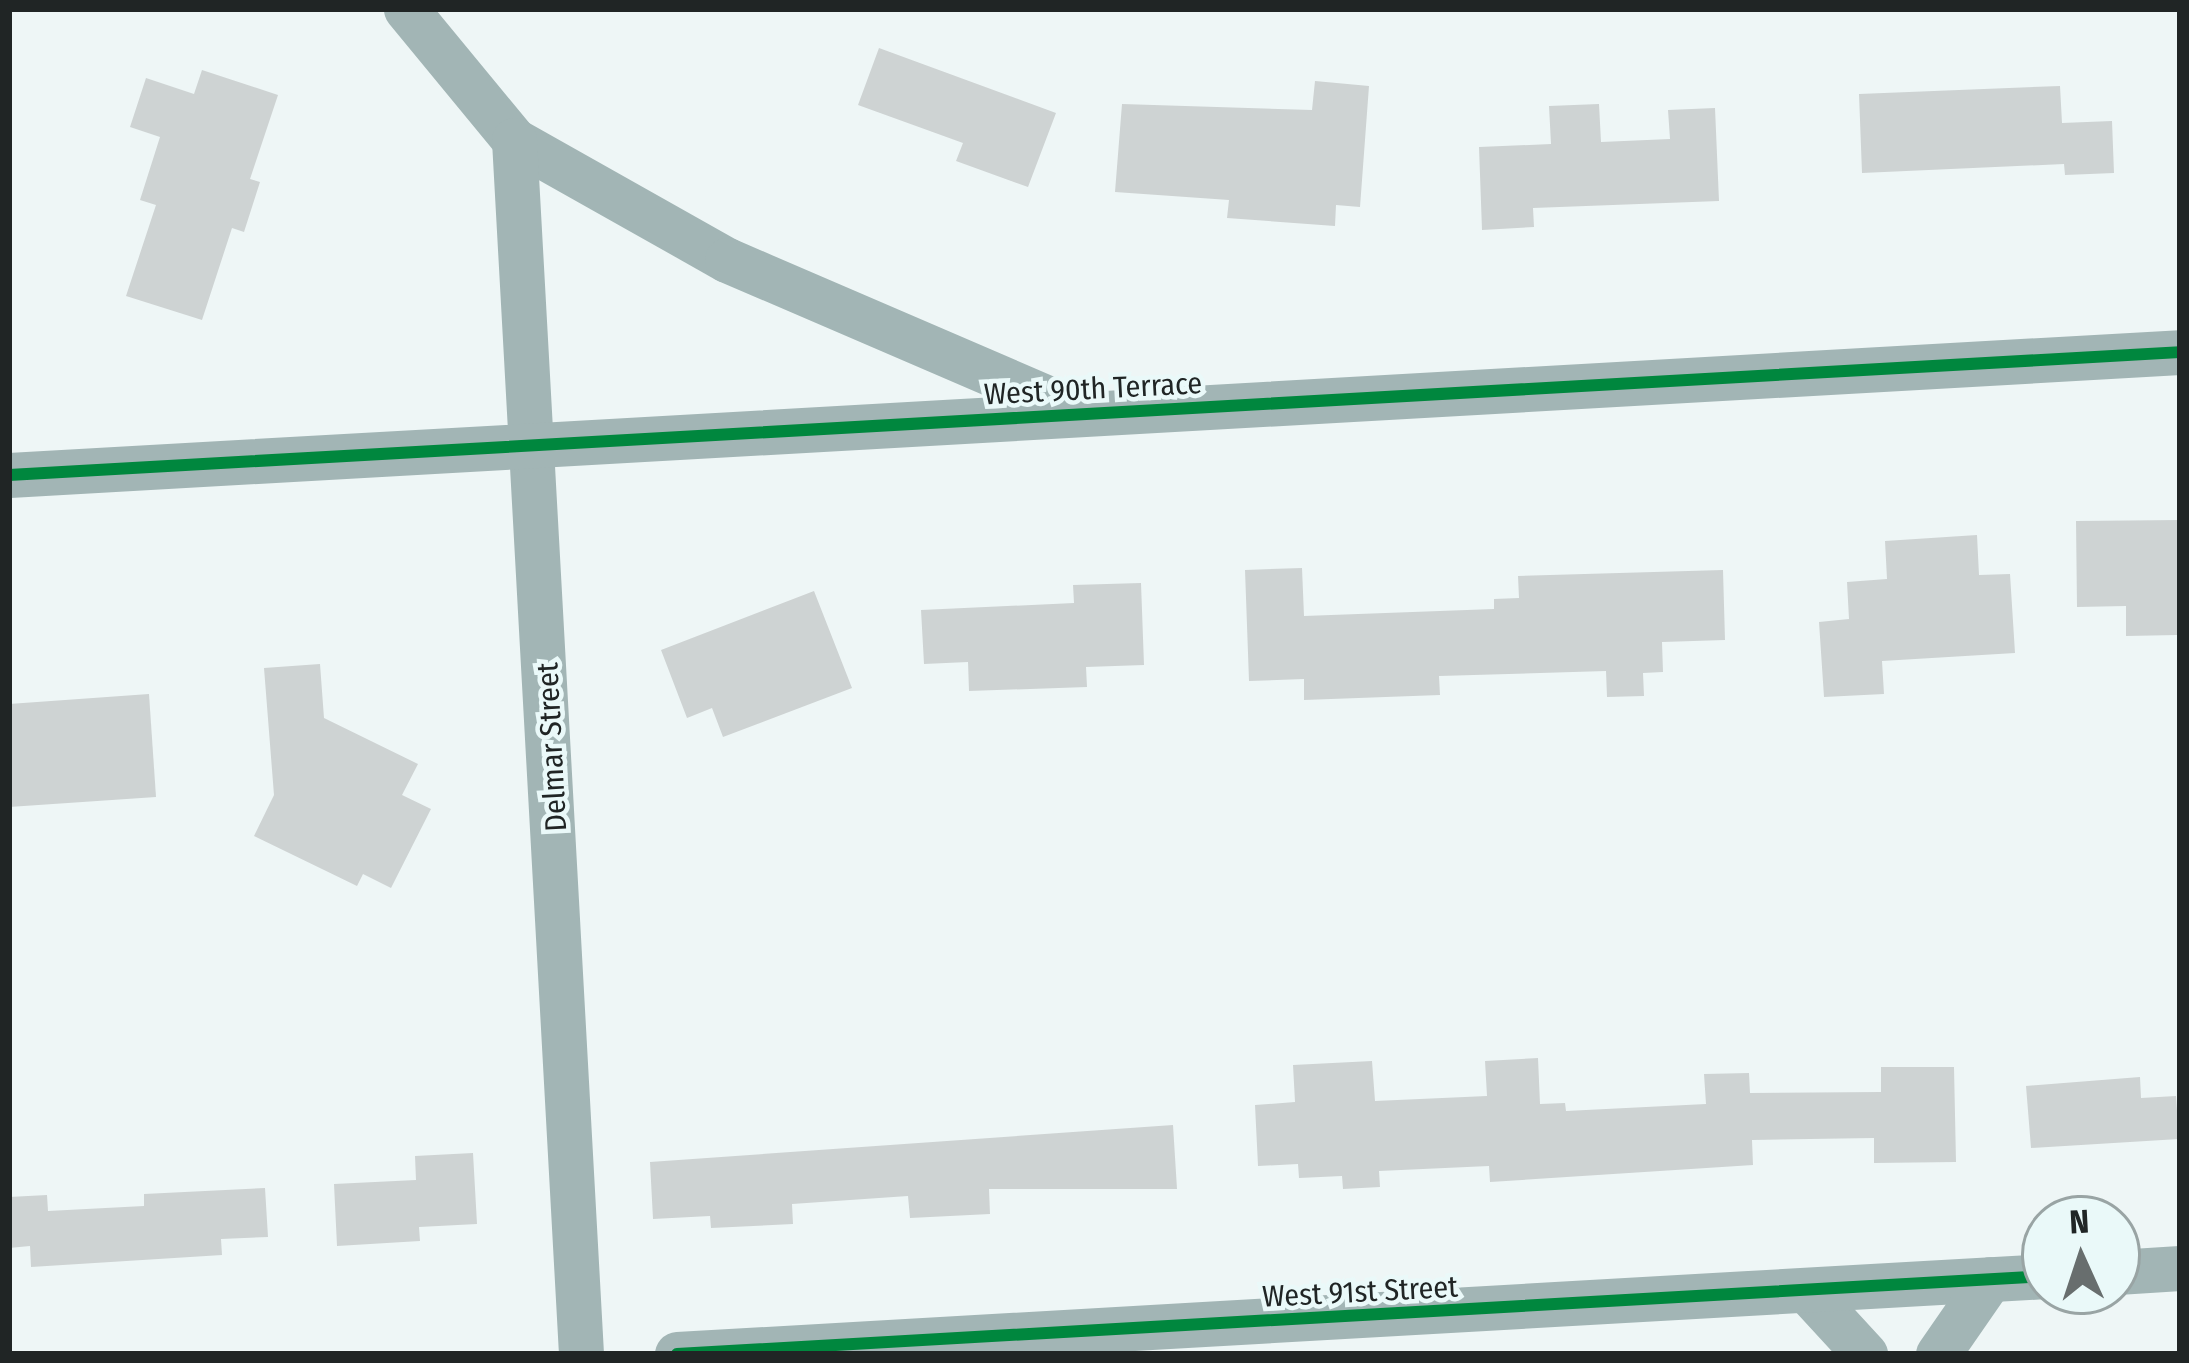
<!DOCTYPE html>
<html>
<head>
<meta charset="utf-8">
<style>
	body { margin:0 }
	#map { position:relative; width:2189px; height:1363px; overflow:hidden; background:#eef6f6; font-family:"Fira Sans Condensed",sans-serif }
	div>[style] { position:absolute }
	.building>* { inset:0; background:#ced3d3 }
	.street>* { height:45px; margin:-22.5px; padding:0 22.5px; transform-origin:22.5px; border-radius:22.5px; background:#a2b5b5 }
	.cycleway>* { height:12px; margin:-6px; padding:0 6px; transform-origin:6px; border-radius:6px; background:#00873e }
	span { translate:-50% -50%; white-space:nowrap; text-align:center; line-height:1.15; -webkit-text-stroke:9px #eaf9f9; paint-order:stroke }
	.street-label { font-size:30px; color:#202525 }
	.frame { position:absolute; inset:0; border:12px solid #202525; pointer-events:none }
	.north { position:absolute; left:2021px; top:1195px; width:120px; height:120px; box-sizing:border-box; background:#eaf9f9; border:3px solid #99a4a4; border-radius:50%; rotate:357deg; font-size:33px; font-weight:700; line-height:48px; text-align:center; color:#202525 }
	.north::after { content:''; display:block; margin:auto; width:42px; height:54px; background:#686e6e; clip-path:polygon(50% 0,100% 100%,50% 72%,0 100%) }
</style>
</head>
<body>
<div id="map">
	<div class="building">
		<div style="clip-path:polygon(879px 48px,1056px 113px,1028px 187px,956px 161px,963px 143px,858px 105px)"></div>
		<div style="clip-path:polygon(202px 70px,278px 95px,250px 179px,260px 182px,244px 232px,232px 228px,202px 320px,126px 296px,156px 205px,140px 200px,160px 137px,130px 127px,146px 78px,194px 94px)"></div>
		<div style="clip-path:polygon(1315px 81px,1369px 86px,1360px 207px,1336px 205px,1335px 226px,1227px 218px,1229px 200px,1115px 192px,1122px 104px,1312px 110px)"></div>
		<div style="clip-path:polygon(2060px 86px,2062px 123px,2112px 121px,2114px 173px,2065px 175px,2064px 164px,1862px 173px,1859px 94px)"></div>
		<div style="clip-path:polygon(1599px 104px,1601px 142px,1670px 139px,1668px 110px,1715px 108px,1719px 201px,1533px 208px,1534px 227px,1482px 230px,1479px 147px,1551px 144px,1549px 106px)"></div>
		<div style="clip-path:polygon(2180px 520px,2177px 635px,2126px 636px,2126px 606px,2077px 607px,2076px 521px)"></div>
		<div style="clip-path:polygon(1977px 535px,1979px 575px,2010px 574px,2015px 653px,1882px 661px,1884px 694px,1824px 697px,1819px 622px,1849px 619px,1847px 582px,1887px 579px,1885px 541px)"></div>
		<div style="clip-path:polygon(1302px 568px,1304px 616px,1494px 609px,1494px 599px,1519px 598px,1518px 576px,1723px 570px,1725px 640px,1662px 642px,1663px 672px,1643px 673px,1644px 696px,1607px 697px,1606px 671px,1439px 676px,1440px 695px,1304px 700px,1304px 679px,1249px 681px,1245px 570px)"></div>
		<div style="clip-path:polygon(1141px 583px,1144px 665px,1086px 667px,1087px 687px,969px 691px,968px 662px,924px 664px,921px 610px,1074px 603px,1073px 585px)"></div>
		<div style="clip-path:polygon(814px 591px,852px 688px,723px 737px,712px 708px,687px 718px,661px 650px)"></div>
		<div style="clip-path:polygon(320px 664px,324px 718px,418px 764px,402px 795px,431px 809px,391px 888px,363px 874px,357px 886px,254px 836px,274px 795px,264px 668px)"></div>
		<div style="clip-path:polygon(149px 694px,156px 797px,9px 807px,9px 704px)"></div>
		<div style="clip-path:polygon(1538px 1058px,1540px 1104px,1565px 1103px,1566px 1111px,1706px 1104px,1704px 1074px,1749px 1073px,1750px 1093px,1881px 1092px,1881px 1067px,1954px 1067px,1956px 1162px,1874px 1163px,1874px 1138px,1752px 1140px,1753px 1165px,1490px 1182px,1489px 1166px,1379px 1171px,1380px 1187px,1343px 1189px,1342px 1176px,1299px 1178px,1298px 1164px,1258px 1166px,1255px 1105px,1295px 1102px,1293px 1065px,1372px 1061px,1375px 1101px,1487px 1096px,1485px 1061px)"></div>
		<div style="clip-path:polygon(2140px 1077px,2141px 1098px,2176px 1096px,2179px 1139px,2031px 1148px,2026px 1086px)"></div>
		<div style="clip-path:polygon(1173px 1125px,1177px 1189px,989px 1189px,990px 1214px,910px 1218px,908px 1196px,792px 1204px,793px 1224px,711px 1228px,710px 1216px,653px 1219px,650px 1162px)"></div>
		<div style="clip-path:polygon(473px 1153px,477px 1224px,419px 1227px,420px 1241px,337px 1246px,334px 1184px,416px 1180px,415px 1156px)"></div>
		<div style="clip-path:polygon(265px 1188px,268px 1237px,221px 1239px,222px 1255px,31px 1267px,30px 1246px,9px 1248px,9px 1197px,47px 1195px,48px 1211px,144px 1206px,144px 1194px)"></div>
	</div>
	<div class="street">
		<div style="left:406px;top:9px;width:170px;rotate:50.5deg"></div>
		<div style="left:514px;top:140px;width:244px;rotate:29.4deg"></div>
		<div style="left:727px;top:260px;width:374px;rotate:23.3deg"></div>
		<div style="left:514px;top:140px;width:1216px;rotate:86.84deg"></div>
		<div style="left:9px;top:475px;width:2174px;rotate:-3.24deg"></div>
		<div style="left:2117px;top:1272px;width:63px;rotate:-3.6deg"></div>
		<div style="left:1807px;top:1291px;width:86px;rotate:47.4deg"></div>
		<div style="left:677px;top:1354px;width:1370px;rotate:-3.26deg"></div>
		<div style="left:1938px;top:1354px;width:91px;rotate:-55.3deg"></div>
	</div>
	<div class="cycleway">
		<div style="left:9px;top:475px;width:2174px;rotate:-3.24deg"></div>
		<div style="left:677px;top:1354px;width:1370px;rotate:-3.26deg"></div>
	</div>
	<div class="street-label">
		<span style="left:1093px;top:389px;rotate:-3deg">West 90th Terrace</span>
		<span style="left:552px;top:747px;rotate:-93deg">Delmar Street</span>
		<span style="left:1360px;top:1292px;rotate:-3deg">West 91st Street</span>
	</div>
	<div class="frame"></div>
	<div class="north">N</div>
</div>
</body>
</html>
